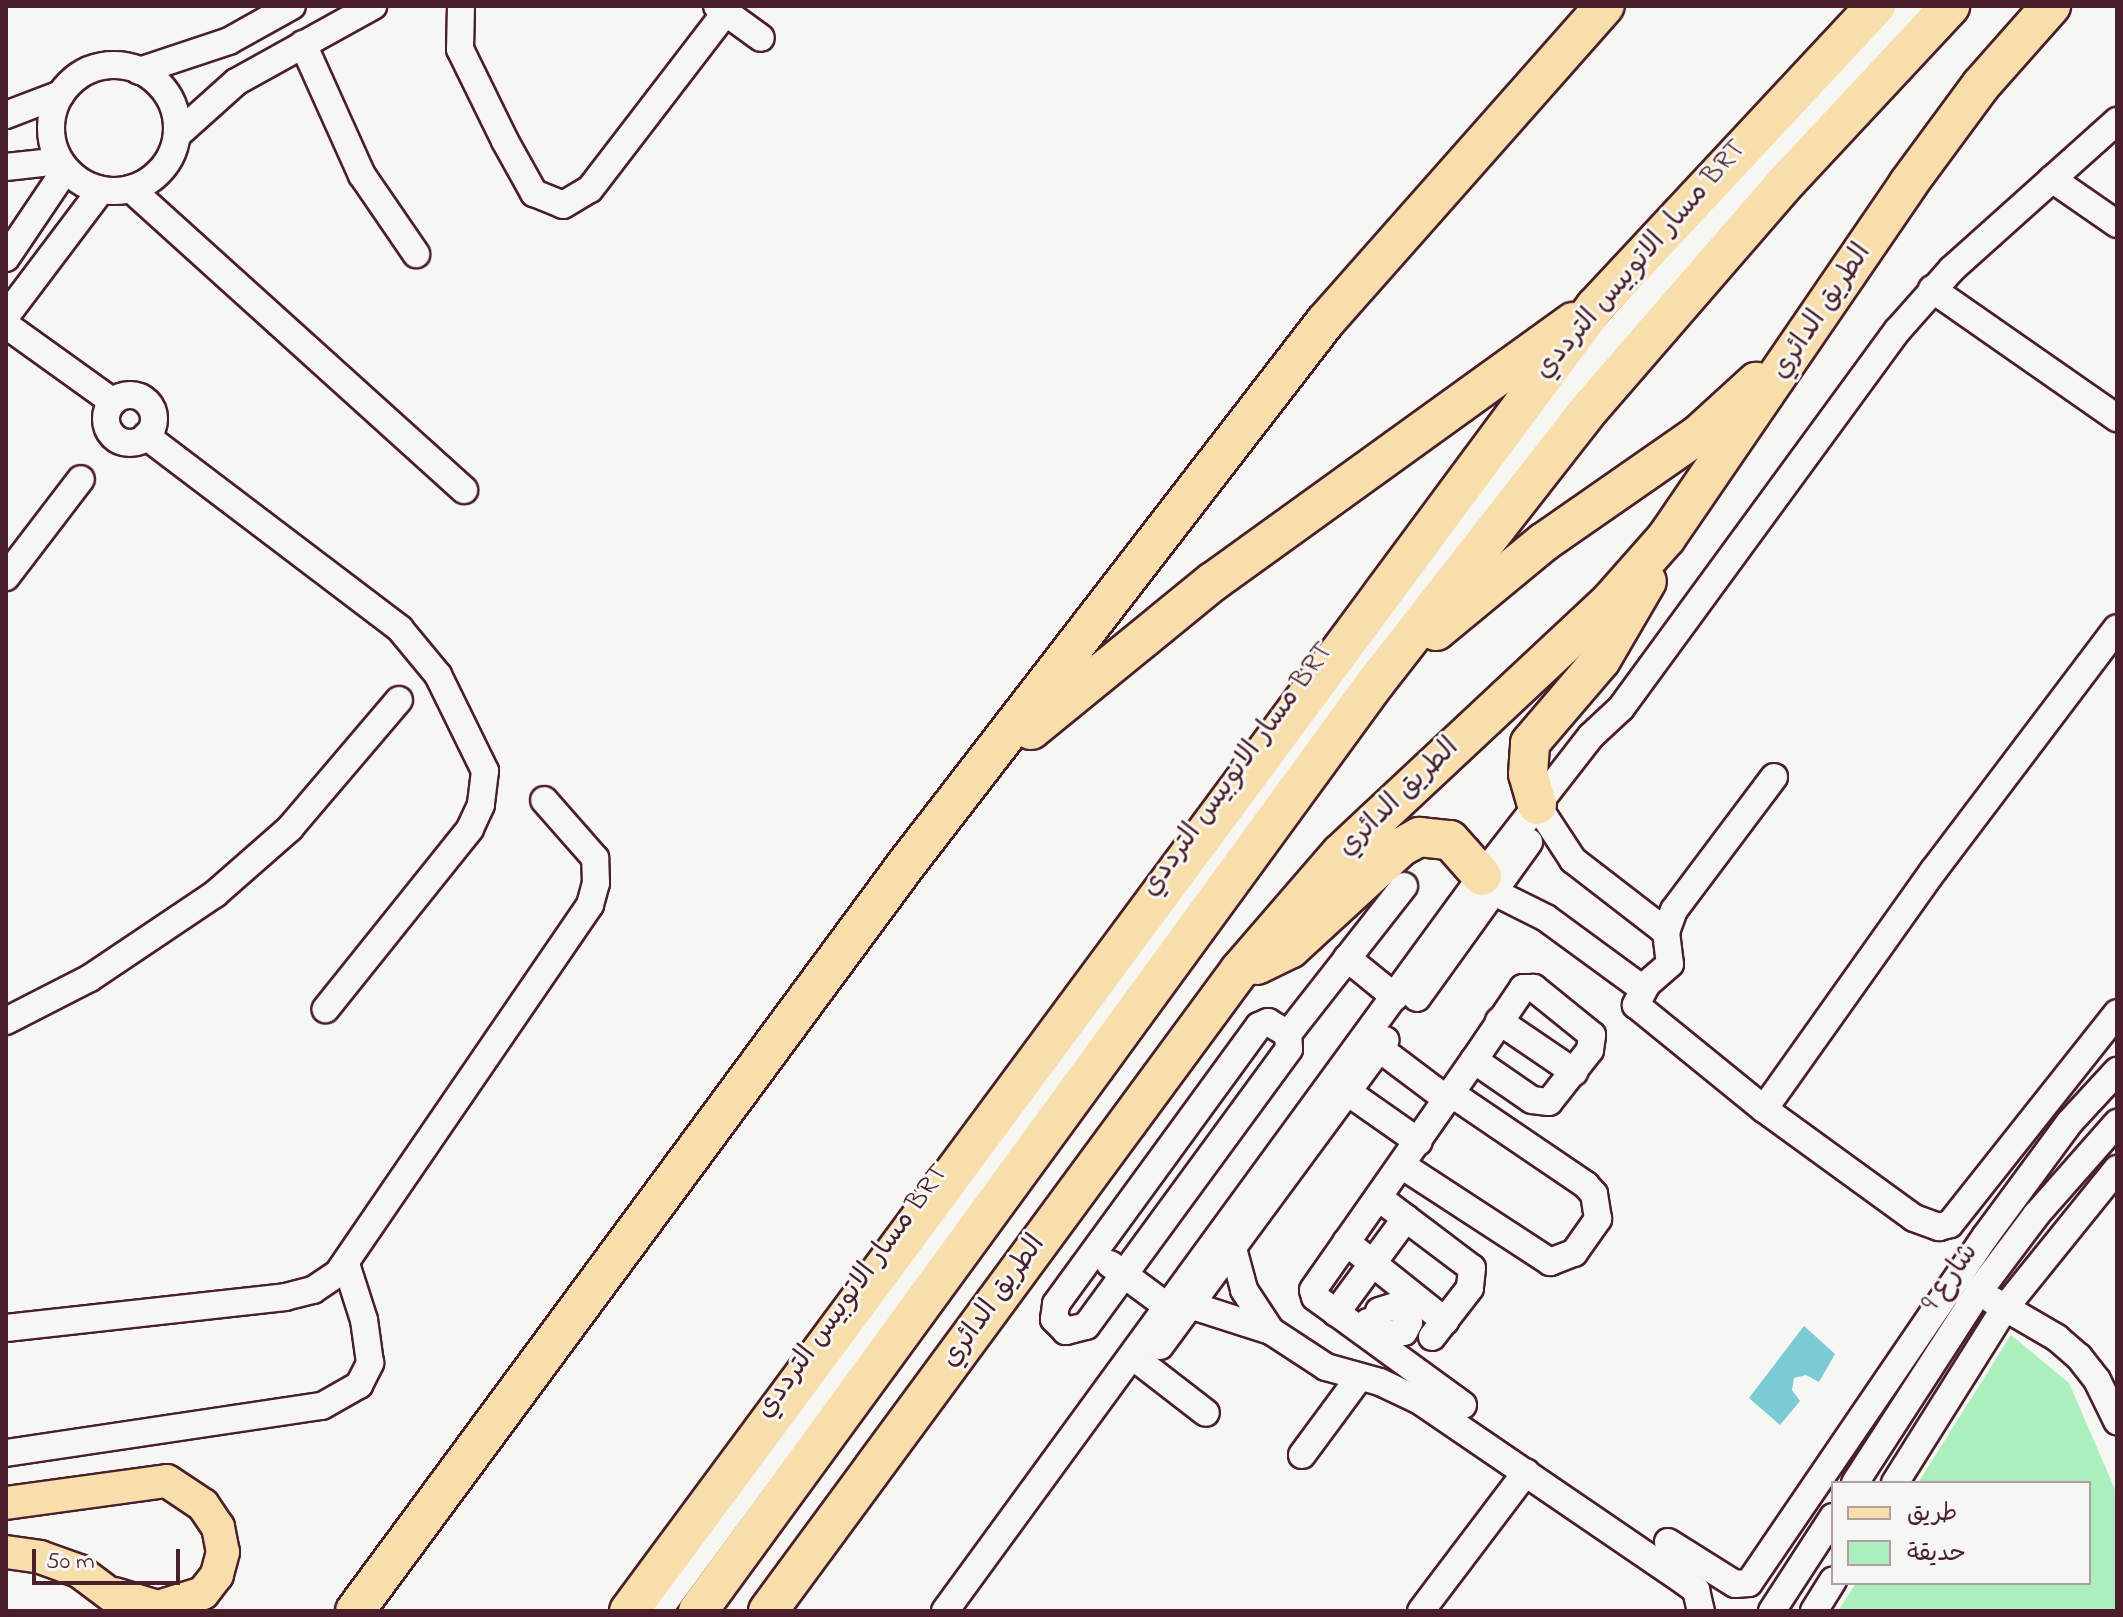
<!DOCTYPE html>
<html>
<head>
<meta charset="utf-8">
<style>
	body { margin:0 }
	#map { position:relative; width:2123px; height:1617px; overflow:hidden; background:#f6f6f2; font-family:"Indie Flower","Playpen Sans Arabic",sans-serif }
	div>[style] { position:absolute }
	.green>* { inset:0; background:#abf0bc }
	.water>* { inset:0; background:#7acbd3 }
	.roads { filter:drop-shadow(2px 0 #4a1f2b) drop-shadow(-2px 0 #4a1f2b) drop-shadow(0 2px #4a1f2b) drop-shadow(0 -2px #4a1f2b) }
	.minor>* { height:26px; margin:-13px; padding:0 13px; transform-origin:13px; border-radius:13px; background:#f6f6f2 }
	.minor>.ring { margin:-13px; padding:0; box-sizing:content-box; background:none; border:26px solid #f6f6f2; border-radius:50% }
	.major>* { height:32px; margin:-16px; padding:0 16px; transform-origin:16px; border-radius:16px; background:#f8deab }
	.highway>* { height:38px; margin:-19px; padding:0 19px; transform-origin:19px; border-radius:19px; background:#f8deab }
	span { translate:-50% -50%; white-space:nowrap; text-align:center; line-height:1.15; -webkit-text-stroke:6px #f6f6f2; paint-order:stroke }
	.street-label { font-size:28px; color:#4a1f2b }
	.frame { position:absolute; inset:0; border:8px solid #4a1f2b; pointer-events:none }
	.legend { position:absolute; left:1831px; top:1481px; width:260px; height:104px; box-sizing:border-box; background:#f6f6f2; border:2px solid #b1a0a2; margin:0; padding:10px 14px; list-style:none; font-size:24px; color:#4a1f2b }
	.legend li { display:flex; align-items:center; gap:16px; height:40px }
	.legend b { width:40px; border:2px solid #b1a0a2 }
	.scale { position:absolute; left:32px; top:1549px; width:148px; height:36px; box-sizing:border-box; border:4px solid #4a1f2b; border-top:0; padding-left:10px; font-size:24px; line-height:28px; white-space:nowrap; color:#4a1f2b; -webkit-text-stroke:6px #f6f6f2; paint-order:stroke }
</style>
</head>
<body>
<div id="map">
	<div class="green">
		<div style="clip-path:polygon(2011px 1335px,2069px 1383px,2117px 1494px,2117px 1611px,1838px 1611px,1856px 1583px,2089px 1583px,2089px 1483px,1918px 1483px)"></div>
	</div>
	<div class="water">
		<div style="clip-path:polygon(1804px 1326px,1835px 1354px,1819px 1382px,1806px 1375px,1794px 1378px,1792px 1390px,1800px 1401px,1780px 1425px,1749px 1398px)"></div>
	</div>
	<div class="roads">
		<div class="minor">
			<div style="left:461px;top:6px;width:43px;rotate:91.3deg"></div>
			<div style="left:460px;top:49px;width:102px;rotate:63.9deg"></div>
			<div style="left:505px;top:141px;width:60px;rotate:60.9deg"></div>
			<div style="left:534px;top:193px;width:31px;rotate:22deg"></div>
			<div style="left:563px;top:205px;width:31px;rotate:-31deg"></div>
			<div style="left:590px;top:189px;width:223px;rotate:-52.5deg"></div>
			<div style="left:717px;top:6px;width:54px;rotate:36deg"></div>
			<div style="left:303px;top:44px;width:144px;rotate:65.8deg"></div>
			<div style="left:362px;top:175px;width:96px;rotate:55.6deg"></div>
			<div class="ring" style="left:51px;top:65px;width:100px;height:100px"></div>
			<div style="left:139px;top:71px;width:95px;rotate:-18.4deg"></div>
			<div style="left:229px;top:41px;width:72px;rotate:-29.1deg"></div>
			<div style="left:6px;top:115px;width:59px;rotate:-20.9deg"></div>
			<div style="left:177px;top:135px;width:79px;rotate:-41.9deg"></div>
			<div style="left:236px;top:82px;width:157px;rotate:-29deg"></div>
			<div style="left:6px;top:167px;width:54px;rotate:-6.3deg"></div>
			<div style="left:2052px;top:179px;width:79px;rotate:34.7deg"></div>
			<div style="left:131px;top:189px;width:449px;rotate:42.1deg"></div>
			<div style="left:6px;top:258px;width:107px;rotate:-56deg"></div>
			<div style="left:1932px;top:289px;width:226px;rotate:34.9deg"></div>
			<div style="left:6px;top:316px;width:158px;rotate:-53deg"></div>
			<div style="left:6px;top:325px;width:132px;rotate:35.7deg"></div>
			<div class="ring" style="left:106px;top:395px;width:22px;height:22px"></div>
			<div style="left:146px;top:436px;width:319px;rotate:37.2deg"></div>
			<div style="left:400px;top:629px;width:60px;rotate:50.4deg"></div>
			<div style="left:438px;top:675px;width:107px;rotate:63.9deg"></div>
			<div style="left:485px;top:771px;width:34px;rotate:97deg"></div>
			<div style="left:481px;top:805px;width:26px;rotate:115deg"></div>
			<div style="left:470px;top:829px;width:231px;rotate:128.7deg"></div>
			<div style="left:6px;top:577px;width:123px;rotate:-52.6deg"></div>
			<div style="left:1774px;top:777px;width:166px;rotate:126.9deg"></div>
			<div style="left:1674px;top:910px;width:23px;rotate:110deg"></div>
			<div style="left:1666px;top:932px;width:32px;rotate:83deg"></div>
			<div style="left:1670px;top:964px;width:30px;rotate:139deg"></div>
			<div style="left:1647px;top:984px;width:24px;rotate:118deg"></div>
			<div style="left:1636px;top:1005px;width:165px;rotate:39.1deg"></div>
			<div style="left:1764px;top:1109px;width:185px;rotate:36deg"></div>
			<div style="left:1914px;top:1218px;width:27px;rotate:20deg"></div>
			<div style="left:1939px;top:1227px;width:11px;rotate:-15deg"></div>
			<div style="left:1950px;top:1224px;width:269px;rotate:-51.6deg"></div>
			<div style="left:1537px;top:805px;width:66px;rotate:56.8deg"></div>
			<div style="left:1573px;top:860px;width:118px;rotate:37.7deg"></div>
			<div style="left:1484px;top:879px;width:16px;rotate:52deg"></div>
			<div style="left:1494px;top:892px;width:58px;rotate:26.6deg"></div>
			<div style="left:1546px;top:918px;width:120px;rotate:36.2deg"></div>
			<div style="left:1347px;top:958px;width:62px;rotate:39.1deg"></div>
			<div style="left:1417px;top:998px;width:192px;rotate:-54.3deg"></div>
			<div style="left:6px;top:1021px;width:94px;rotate:-27.1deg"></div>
			<div style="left:90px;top:978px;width:151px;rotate:-33.9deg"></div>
			<div style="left:215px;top:894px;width:100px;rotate:-41.3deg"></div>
			<div style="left:290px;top:828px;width:168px;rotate:-49.6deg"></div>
			<div style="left:1499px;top:1021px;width:91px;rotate:34.2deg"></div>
			<div style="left:1268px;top:1022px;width:23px;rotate:31deg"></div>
			<div style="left:1288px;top:1034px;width:15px;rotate:86deg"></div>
			<div style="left:1289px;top:1049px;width:343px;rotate:126.2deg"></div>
			<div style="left:1086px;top:1326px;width:21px;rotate:166deg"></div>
			<div style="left:1066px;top:1331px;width:17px;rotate:-135deg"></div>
			<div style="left:1054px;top:1319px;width:15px;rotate:-82deg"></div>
			<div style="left:1056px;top:1304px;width:344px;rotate:-53.9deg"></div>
			<div style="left:1259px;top:1026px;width:10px;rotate:-24deg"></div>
			<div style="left:1288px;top:1034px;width:188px;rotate:-51.9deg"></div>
			<div style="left:1380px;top:1049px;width:85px;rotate:36.9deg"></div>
			<div style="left:1349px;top:1093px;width:85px;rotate:35deg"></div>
			<div style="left:1764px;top:1109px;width:293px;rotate:-54.6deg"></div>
			<div style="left:1934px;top:870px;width:303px;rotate:-52.9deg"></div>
			<div style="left:1403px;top:1166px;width:176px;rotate:33.1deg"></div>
			<div style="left:1550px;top:1262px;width:26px;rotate:-21deg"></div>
			<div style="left:1574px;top:1253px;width:42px;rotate:-54.8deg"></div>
			<div style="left:1598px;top:1219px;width:25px;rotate:-99deg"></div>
			<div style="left:1594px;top:1194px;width:12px;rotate:-132deg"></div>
			<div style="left:1586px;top:1185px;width:162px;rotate:-145.8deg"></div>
			<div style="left:1379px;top:1198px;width:116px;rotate:37deg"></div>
			<div style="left:1472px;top:1268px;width:20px;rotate:96deg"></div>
			<div style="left:1470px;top:1288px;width:62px;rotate:127.8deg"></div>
			<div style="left:1346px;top:1242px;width:127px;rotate:38.6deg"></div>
			<div style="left:1226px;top:1244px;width:11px;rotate:45deg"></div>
			<div style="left:1234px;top:1252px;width:39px;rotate:75deg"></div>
			<div style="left:1244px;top:1290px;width:49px;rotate:56.6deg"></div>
			<div style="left:1110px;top:1264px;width:72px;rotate:36.6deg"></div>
			<div style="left:1992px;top:1300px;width:75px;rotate:30.3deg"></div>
			<div style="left:2057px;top:1338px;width:29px;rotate:41deg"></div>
			<div style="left:2079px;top:1357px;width:29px;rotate:52deg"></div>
			<div style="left:2097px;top:1380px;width:46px;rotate:64deg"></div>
			<div style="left:1193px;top:1306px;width:82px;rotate:17.8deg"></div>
			<div style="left:1271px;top:1331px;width:66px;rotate:33.2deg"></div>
			<div style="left:1326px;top:1367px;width:56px;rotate:15.5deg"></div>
			<div style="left:1380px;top:1382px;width:44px;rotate:25.4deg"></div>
			<div style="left:1420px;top:1401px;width:321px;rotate:34.3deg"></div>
			<div style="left:1685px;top:1582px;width:14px;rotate:36deg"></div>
			<div style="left:1696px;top:1590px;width:22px;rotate:77deg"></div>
			<div style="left:1336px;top:1313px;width:118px;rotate:-53.6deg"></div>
			<div style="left:1368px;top:1322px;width:21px;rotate:39deg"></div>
			<div style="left:1384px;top:1335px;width:20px;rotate:-9deg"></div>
			<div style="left:1404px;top:1332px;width:11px;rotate:-63deg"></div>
			<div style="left:1409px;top:1322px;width:20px;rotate:-123deg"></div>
			<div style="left:1398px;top:1305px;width:20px;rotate:162deg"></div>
			<div style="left:6px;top:1328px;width:281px;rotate:-6.3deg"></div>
			<div style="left:285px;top:1297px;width:29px;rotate:-14deg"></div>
			<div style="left:313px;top:1290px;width:30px;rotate:-34deg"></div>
			<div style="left:338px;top:1273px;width:446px;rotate:-55.6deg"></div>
			<div style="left:590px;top:905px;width:23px;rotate:-75deg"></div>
			<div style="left:596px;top:883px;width:25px;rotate:-92deg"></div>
			<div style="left:595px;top:858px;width:77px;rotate:-131.3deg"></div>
			<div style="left:1160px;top:1346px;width:380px;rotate:-53.6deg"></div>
			<div style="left:1144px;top:1365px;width:78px;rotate:37.7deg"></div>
			<div style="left:1463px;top:1405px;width:183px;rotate:-143.9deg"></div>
			<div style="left:1315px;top:1297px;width:7px;rotate:-106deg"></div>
			<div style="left:1313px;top:1290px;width:281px;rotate:-55deg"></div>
			<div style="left:1474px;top:1060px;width:70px;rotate:34.6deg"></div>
			<div style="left:1532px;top:1100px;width:17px;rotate:7deg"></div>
			<div style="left:1549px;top:1102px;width:66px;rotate:-51.7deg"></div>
			<div style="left:1590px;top:1050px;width:15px;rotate:-82deg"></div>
			<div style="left:1592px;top:1035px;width:75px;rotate:-141deg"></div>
			<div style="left:1534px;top:988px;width:11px;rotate:180deg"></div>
			<div style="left:1523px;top:988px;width:87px;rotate:124.2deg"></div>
			<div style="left:6px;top:1453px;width:319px;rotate:-8.5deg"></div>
			<div style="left:322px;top:1406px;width:43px;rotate:-29.6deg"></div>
			<div style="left:359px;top:1385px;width:25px;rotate:-63deg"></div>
			<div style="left:370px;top:1363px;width:43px;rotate:-97.9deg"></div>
			<div style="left:364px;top:1320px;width:59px;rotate:-107.8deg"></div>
			<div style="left:1302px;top:1455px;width:96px;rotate:-53.5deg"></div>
			<div style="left:1855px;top:1483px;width:229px;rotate:-57.1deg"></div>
			<div style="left:1979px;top:1291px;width:95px;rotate:-53.1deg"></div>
			<div style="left:2036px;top:1215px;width:123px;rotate:-48.6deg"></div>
			<div style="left:1895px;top:1483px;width:205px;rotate:-57.9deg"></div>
			<div style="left:2004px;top:1309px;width:180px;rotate:-51.1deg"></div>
			<div style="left:1668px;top:1542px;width:79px;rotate:32.1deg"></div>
			<div style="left:1735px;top:1584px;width:14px;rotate:-4deg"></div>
			<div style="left:1749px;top:1583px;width:419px;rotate:-55.7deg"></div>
			<div style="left:1985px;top:1237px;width:142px;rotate:-53.6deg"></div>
			<div style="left:2069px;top:1123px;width:71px;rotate:-47.3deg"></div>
			<div style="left:658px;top:1611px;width:1225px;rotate:-53.6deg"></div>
			<div style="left:1385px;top:625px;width:348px;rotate:-52deg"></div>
			<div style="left:1599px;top:351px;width:409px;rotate:-48.2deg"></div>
			<div style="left:1872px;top:46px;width:59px;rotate:-42.3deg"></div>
			<div style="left:945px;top:1611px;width:910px;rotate:-53.85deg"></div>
			<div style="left:1482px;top:876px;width:177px;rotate:-52.1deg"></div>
			<div style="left:1591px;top:736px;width:41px;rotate:-43deg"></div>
			<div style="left:1621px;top:708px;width:469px;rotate:-53.8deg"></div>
			<div style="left:1898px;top:330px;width:81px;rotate:-48.5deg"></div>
			<div style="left:1952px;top:269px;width:222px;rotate:-41.9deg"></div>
			<div style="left:1421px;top:1611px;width:174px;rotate:-52.9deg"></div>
			<div style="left:1772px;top:1611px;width:112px;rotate:-57deg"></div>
			<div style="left:1814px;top:1611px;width:36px;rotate:-58deg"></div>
		</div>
		<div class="major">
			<div style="left:6px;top:1503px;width:162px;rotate:-7.8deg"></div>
			<div style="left:167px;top:1481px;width:43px;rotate:33.7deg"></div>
			<div style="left:203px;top:1505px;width:27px;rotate:56deg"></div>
			<div style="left:218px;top:1527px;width:25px;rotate:79deg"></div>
			<div style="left:223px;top:1552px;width:24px;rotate:105deg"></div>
			<div style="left:217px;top:1575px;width:23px;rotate:128deg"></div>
			<div style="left:203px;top:1593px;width:47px;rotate:162.7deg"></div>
			<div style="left:158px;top:1607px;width:46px;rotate:-163.5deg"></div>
			<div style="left:6px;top:1552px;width:34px;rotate:8deg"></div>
			<div style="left:40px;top:1557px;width:41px;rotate:19.7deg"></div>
			<div style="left:79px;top:1571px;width:60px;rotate:36.9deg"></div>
		</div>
		<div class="highway">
			<div style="left:1436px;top:631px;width:140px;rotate:-39.5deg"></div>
			<div style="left:1544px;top:542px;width:188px;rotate:-34.8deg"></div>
			<div style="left:1698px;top:435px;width:79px;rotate:-42.4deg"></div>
			<div style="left:1031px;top:730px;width:236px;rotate:-39.2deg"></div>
			<div style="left:1214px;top:581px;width:443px;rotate:-35.8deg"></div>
			<div style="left:1537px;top:805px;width:32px;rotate:-106deg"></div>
			<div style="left:1528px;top:774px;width:31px;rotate:-86deg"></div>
			<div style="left:1530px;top:743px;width:109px;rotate:-49.5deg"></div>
			<div style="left:1601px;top:660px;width:91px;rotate:-59.8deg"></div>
			<div style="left:1257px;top:965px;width:37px;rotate:-26deg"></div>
			<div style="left:1290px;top:949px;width:151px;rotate:-42.6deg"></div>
			<div style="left:1401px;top:847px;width:21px;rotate:-29deg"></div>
			<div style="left:1419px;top:837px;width:31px;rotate:6deg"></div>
			<div style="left:1450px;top:840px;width:48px;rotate:48.4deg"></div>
			<div style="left:355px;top:1611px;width:926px;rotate:-53.56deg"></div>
			<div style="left:905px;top:866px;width:687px;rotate:-52.33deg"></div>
			<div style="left:1325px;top:322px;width:422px;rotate:-48.5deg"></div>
			<div style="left:629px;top:1611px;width:1623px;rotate:-53.47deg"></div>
			<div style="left:1595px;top:307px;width:412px;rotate:-47deg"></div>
			<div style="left:698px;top:1611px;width:1150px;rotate:-53.88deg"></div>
			<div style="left:1376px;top:682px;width:350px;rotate:-52deg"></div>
			<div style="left:1592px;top:406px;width:299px;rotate:-49.1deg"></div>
			<div style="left:1788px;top:180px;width:238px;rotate:-47deg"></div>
			<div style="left:768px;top:1611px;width:795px;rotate:-53.65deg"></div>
			<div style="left:1239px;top:971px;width:156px;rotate:-49.2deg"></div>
			<div style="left:1341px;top:853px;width:371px;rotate:-43.1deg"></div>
			<div style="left:1612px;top:599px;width:81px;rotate:-48.5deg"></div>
			<div style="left:1666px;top:538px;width:429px;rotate:-55.6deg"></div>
			<div style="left:1908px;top:184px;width:123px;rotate:-53.6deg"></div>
			<div style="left:1981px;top:85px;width:106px;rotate:-48.5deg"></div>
		</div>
	</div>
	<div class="street-label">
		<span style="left:1641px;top:260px;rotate:-49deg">مسار الاتوبيس الترددي BRT</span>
		<span style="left:1822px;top:312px;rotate:-56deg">الطريق الدائري</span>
		<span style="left:1238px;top:770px;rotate:-54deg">مسار الاتوبيس الترددي BRT</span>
		<span style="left:1399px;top:798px;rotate:-44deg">الطريق الدائري</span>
		<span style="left:1951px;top:1278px;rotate:-55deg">شارع 9</span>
		<span style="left:853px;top:1292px;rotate:-54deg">مسار الاتوبيس الترددي BRT</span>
		<span style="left:994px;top:1302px;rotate:-54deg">الطريق الدائري</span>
	</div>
	<div class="frame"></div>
	<ul class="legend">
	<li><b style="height:10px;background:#f8deab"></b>طريق</li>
	<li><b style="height:22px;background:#abf0bc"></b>حديقة</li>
	</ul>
	<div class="scale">50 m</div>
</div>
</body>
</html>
